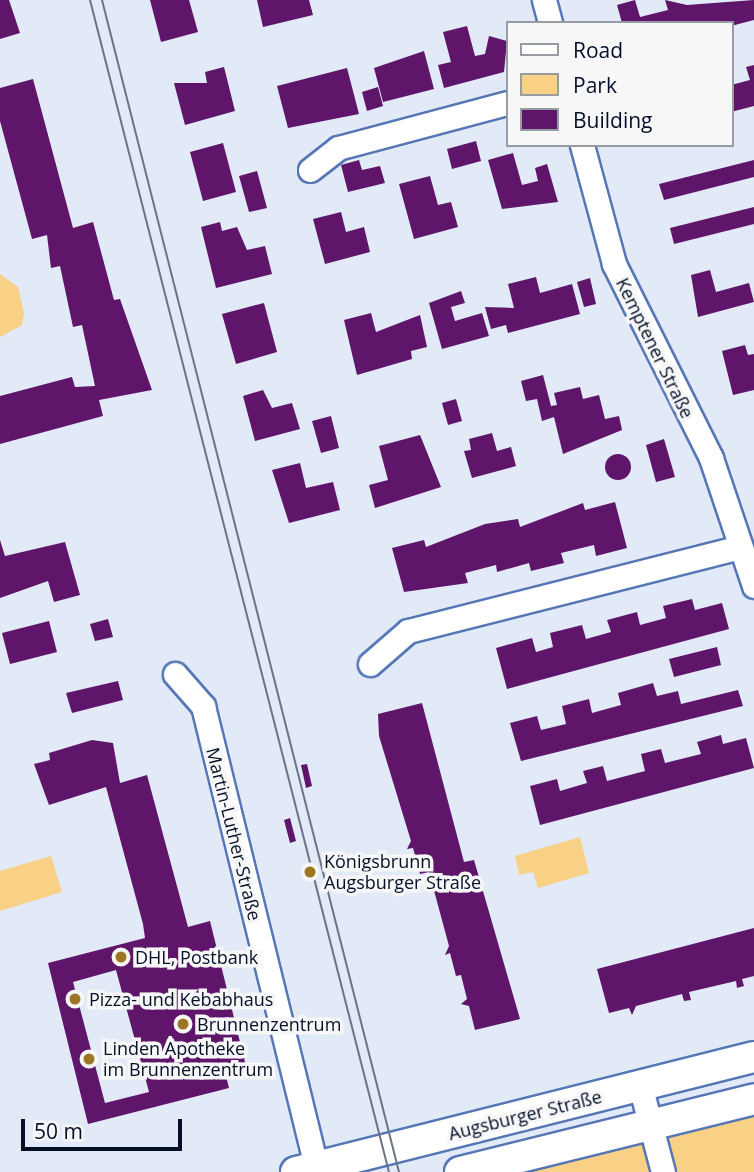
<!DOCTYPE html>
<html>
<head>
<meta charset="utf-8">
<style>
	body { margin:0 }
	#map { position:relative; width:754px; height:1172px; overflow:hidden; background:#e2eaf8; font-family:"Open Sans",sans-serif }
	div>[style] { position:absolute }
	.green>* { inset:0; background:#f8d086 }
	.building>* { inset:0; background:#5f156a }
	.round { border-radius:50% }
	.roads { filter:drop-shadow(2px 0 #5677b6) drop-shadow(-2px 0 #5677b6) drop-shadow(0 2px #5677b6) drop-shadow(0 -2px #5677b6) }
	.minor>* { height:23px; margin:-11.5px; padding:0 11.5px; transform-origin:11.5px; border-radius:11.5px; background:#fff }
	.tertiary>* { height:30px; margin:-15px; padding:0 15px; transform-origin:15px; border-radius:15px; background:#fff }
	.tram>* { height:2px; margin:-1px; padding:0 1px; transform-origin:1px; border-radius:1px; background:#6a7487 }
	.dots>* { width:19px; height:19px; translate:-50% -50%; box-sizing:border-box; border:4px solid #f7f7f7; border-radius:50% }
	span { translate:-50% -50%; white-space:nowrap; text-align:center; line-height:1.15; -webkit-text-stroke:7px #f7f7f7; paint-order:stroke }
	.street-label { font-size:18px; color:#051028 }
	.poi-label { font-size:18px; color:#051028 }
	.left { translate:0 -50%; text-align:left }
	.legend { position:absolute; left:506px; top:21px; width:228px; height:126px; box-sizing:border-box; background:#f7f7f7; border:2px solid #969ba4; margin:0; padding:9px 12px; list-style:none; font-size:21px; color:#051028 }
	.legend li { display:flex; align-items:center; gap:14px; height:35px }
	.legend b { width:35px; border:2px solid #969ba4 }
	.scale { position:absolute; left:21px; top:1119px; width:161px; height:32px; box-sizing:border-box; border:4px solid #051028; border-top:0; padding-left:9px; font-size:21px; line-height:24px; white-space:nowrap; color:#051028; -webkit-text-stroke:5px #f7f7f7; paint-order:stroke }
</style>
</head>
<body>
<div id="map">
	<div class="green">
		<div style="clip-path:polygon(0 274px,18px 287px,24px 313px,22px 325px,0 337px)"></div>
		<div style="clip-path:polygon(580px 837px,589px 873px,538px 888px,533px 872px,519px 875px,515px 856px)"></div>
		<div style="clip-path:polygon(51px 856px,62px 892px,0 911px,0 871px)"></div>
		<div style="clip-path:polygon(754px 1111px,754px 1172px,514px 1172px)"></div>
	</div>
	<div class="building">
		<div style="clip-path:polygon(0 0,9px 0,20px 33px,0 39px)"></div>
		<div style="clip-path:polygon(150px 0,189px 0,198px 32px,161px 42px)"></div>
		<div style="clip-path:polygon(257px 0,309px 0,313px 15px,263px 27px)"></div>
		<div style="clip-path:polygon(635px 0,640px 17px,668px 10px,665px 0,687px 5px,754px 0,754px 20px,731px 26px,622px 23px,617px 5px)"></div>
		<div style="clip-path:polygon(467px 26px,475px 56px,485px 54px,489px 36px,507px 41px,504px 72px,444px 88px,438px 65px,451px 62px,443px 32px)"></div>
		<div style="clip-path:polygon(424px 51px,434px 89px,383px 102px,374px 68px)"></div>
		<div style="clip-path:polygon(754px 65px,754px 106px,731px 112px,731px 85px,750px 80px,746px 67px)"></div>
		<div style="clip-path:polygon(224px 67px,235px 111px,185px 125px,174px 83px,207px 83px,205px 72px)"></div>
		<div style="clip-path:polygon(347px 68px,359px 114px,288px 128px,277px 86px)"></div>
		<div style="clip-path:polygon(33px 79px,73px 228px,93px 222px,114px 300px,120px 299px,152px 390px,99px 400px,103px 416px,0 444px,0 396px,72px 377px,75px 387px,95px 386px,82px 325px,73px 327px,60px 266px,51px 268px,47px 235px,32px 239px,0 121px,0 88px)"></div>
		<div style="clip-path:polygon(378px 87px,383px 106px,367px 111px,362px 92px)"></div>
		<div style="clip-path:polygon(476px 141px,481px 161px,452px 169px,447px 149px)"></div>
		<div style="clip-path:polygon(223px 143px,236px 192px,203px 201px,190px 152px)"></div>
		<div style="clip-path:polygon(513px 153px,522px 185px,538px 181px,535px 168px,547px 164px,558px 202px,502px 209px,488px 160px)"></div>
		<div style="clip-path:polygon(359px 160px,362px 170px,380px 166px,385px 183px,348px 192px,341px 165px)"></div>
		<div style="clip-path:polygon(754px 160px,754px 177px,664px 200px,659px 184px)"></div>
		<div style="clip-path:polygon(257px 171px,267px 208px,249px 212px,239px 176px)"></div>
		<div style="clip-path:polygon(430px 176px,438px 205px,451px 202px,458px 227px,414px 239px,399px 184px)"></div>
		<div style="clip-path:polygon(754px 207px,754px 224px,674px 244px,670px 228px)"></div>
		<div style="clip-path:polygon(341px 212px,346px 232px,364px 227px,370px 252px,325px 264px,313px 219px)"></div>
		<div style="clip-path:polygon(220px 222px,222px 231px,237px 227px,247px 250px,265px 246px,272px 274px,216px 288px,201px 227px)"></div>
		<div style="clip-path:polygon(710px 270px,716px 292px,749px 283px,754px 302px,698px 317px,691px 275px)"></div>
		<div style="clip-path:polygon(536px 277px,540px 293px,572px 284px,580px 314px,508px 333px,506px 325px,491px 329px,485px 307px,514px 308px,508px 284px)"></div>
		<div style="clip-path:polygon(590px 278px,596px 304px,584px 307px,577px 282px)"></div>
		<div style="clip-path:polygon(461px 291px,465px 303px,451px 307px,455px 321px,482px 313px,489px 336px,442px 349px,429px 303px)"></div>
		<div style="clip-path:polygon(264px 303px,277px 352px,236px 364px,222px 314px)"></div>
		<div style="clip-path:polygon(371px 313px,376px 332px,420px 315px,427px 347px,411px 351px,412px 359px,357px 375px,344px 320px)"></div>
		<div style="clip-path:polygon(745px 345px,748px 355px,754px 354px,754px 390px,733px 395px,722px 351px)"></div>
		<div style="clip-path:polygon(543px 375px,551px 406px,557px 405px,554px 393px,580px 387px,583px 399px,599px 395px,605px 419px,619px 416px,622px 430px,563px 454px,554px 417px,542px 421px,537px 399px,526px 401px,521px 381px)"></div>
		<div style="clip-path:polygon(263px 390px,272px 408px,292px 403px,300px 429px,255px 441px,243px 396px)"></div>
		<div style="clip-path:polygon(456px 399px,462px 421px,448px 425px,442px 403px)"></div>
		<div style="clip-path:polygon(331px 416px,339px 448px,321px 453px,312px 421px)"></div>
		<div style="clip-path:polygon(492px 433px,497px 451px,511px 447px,516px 466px,472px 478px,464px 451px,471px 450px,469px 439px)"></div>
		<div style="clip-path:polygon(420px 435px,441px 487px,375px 508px,369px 485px,388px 480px,379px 446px)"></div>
		<div style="clip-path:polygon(664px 439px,675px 477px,656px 482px,646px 445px)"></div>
		<div class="round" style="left:605px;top:454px;width:26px;height:26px"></div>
		<div style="clip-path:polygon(300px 463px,306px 488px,333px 482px,340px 510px,289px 523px,272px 470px)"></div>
		<div style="clip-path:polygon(615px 502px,627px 548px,596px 556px,594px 545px,561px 553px,564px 563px,543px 568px,531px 571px,529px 563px,497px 572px,496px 565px,465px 573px,468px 583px,404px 592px,392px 548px,424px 540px,426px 547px,485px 524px,518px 519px,520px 527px,583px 503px,585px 510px)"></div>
		<div style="clip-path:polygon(0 540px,5px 556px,65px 542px,80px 595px,54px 602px,48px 581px,0 598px)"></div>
		<div style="clip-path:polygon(692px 599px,695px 610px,722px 603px,729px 629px,507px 689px,496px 648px,532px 638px,536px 652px,553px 647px,550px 633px,582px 625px,586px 639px,611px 632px,607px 620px,637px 612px,640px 625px,666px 618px,663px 606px)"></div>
		<div style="clip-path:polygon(108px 619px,113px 637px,95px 641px,90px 624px)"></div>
		<div style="clip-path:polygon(49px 621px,57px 652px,10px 664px,2px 633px)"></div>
		<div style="clip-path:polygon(717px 647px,721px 665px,674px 677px,669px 659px)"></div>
		<div style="clip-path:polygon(118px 681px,123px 700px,72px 713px,66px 693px)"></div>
		<div style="clip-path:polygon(653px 683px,657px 696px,678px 691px,681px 704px,738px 690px,743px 706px,521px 761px,510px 723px,537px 716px,541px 730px,566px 724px,562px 706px,589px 699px,592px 713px,621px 705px,618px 693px)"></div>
		<div style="clip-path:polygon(422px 703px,464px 862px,474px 860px,520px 1019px,475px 1030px,469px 1006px,461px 1004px,467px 999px,461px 975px,456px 976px,450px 953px,445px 955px,449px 946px,429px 872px,420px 874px,413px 848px,407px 849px,411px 841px,379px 736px,378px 714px)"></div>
		<div style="clip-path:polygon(721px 735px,723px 744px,746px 738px,754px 768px,540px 825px,530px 786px,557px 779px,560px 791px,587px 783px,583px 771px,603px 766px,607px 781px,645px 771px,641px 754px,661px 749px,665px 763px,701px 754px,697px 742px)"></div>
		<div style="clip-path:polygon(evenodd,92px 740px,113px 743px,120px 783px,147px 775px,188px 927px,210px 921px,246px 1066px,225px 1072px,229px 1088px,88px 1124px,48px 963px,145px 938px,143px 924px,106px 787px,49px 805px,34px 764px,50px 760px,49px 753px,92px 740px,116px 970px,149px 1092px,105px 1103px,73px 982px,116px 970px)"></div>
		<div style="clip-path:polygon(307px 764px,312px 786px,306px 788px,301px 765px)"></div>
		<div style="clip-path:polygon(290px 818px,296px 841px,290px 843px,284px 820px)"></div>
		<div style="clip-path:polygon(754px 928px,754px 976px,742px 979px,744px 986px,737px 988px,736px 981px,689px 992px,691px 1000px,684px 1001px,682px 994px,636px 1006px,632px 1015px,629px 1008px,609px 1013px,597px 969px)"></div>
	</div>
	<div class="roads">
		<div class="minor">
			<div style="left:544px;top:0;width:24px;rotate:75deg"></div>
			<div style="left:582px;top:145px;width:123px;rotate:74.9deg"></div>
			<div style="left:614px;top:264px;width:217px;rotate:63.4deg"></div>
			<div style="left:711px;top:458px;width:135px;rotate:71.4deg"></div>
			<div style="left:310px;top:170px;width:36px;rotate:-38deg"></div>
			<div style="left:338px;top:148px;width:175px;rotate:-14.9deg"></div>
			<div style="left:370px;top:664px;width:50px;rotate:-41deg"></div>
			<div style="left:408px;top:631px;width:343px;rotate:-14.2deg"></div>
			<div style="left:175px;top:674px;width:43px;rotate:48.8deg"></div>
			<div style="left:203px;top:706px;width:475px;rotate:76.2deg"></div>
			<div style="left:640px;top:1085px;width:90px;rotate:75.2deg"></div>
		</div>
		<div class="tertiary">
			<div style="left:296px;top:1172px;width:472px;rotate:-14.1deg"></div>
			<div style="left:460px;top:1172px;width:303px;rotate:-13.9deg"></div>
		</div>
	</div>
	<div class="tram">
		<div style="left:90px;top:0;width:1210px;rotate:75.69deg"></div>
		<div style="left:102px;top:0;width:1209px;rotate:75.78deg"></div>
	</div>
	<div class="dots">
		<div style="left:310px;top:872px;background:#9d7623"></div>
		<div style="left:121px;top:957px;background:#9d7623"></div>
		<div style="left:75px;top:999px;background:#9d7623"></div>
		<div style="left:183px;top:1024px;background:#9d7623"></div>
		<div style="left:89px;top:1059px;background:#9d7623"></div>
	</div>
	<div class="street-label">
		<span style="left:655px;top:348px;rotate:64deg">Kemptener Straße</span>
		<span style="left:234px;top:834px;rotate:76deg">Martin-Luther-Straße</span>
		<span style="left:525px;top:1115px;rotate:-14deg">Augsburger Straße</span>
	</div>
	<div class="poi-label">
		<span class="left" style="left:324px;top:872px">Königsbrunn<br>Augsburger Straße</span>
		<span class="left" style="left:135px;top:957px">DHL, Postbank</span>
		<span class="left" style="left:89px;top:999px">Pizza- und Kebabhaus</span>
		<span class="left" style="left:197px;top:1024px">Brunnenzentrum</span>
		<span class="left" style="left:103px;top:1059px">Linden Apotheke<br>im Brunnenzentrum</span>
	</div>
	<ul class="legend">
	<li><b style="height:9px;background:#fff"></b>Road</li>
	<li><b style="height:19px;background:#f8d086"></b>Park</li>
	<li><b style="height:19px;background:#5f156a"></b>Building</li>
	</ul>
	<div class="scale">50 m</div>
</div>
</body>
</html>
